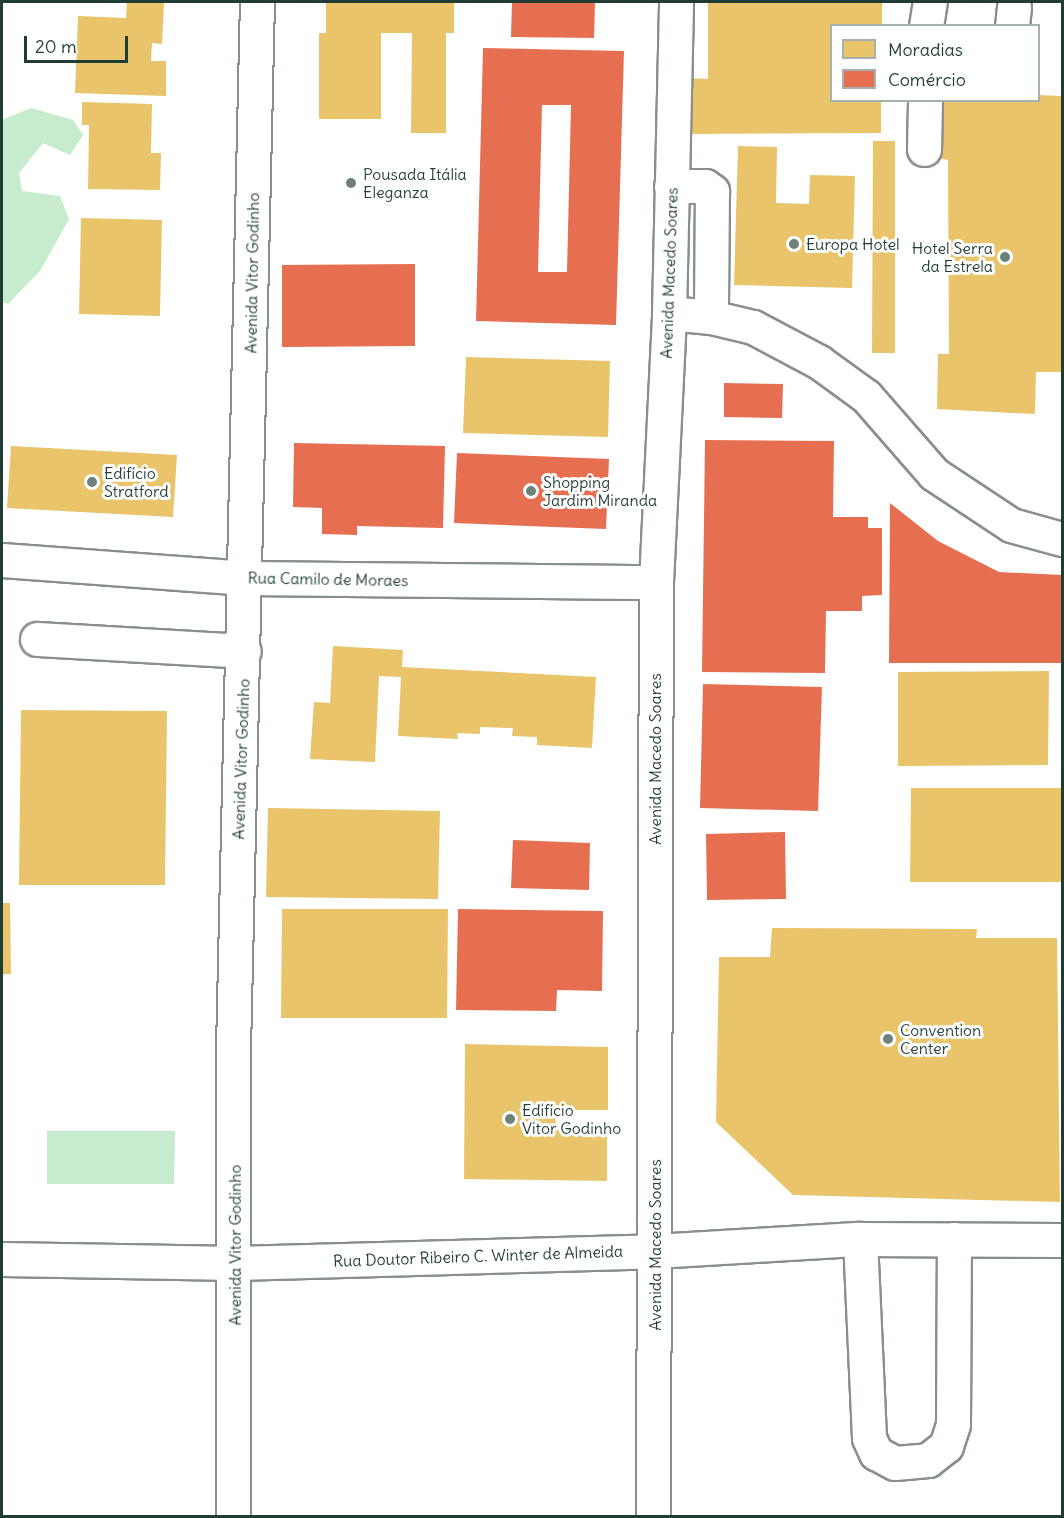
<!DOCTYPE html>
<html>
<head>
<meta charset="utf-8">
<style>
	body { margin:0 }
	#map { position:relative; width:1064px; height:1518px; overflow:hidden; background:#fff; font-family:Delius,sans-serif }
	div>[style] { position:absolute }
	.green>* { inset:0; background:#c7ebcd }
	.homes>* { inset:0; background:#e9c46a }
	.shops>* { inset:0; background:#e76f51 }
	.roads { filter:drop-shadow(2px 0 #898f8d) drop-shadow(-2px 0 #898f8d) drop-shadow(0 2px #898f8d) drop-shadow(0 -2px #898f8d) }
	.minor>* { height:33px; margin:-16.5px; padding:0 16.5px; transform-origin:16.5px; border-radius:16.5px; background:#fff }
	.dots>* { width:16px; height:16px; translate:-50% -50%; box-sizing:border-box; border:3px solid #fff; border-radius:50% }
	span { translate:-50% -50%; white-space:nowrap; text-align:center; line-height:1.15; -webkit-text-stroke:6px #fff; paint-order:stroke }
	.poi-label { font-size:16px; color:#1f3d34 }
	.left { translate:0 -50%; text-align:left }
	.right { translate:-100% -50%; text-align:right }
	.street-label { font-size:16px; color:#1f3d34 }
	.frame { position:absolute; inset:0; border:3px solid #1f3d34; pointer-events:none }
	.legend { position:absolute; left:830px; top:24px; width:210px; height:78px; box-sizing:border-box; background:#fff; border:2px solid #a5b1ae; margin:0; padding:8px 10px; list-style:none; font-size:18px; color:#1f3d34 }
	.legend li { display:flex; align-items:center; gap:12px; height:30px }
	.legend b { width:30px; border:2px solid #a5b1ae }
	.scale { position:absolute; left:24px; top:36px; width:104px; height:27px; box-sizing:border-box; border:3px solid #1f3d34; border-top:0; padding-left:8px; font-size:18px; line-height:21px; white-space:nowrap; color:#1f3d34; -webkit-text-stroke:4px #fff; paint-order:stroke }
</style>
</head>
<body>
<div id="map">
	<div class="green">
		<div style="clip-path:polygon(31px 108px,73px 120px,83px 135px,70px 155px,43px 143px,19px 173px,22px 191px,60px 196px,69px 219px,40px 271px,8px 304px,2px 302px,2px 120px)"></div>
		<div style="clip-path:polygon(47px 1131px,175px 1131px,174px 1184px,47px 1184px)"></div>
	</div>
	<div class="homes">
		<div style="clip-path:polygon(127px 2px,164px 2px,162px 44px,152px 43px,151px 61px,166px 61px,166px 96px,75px 93px,78px 16px,126px 18px)"></div>
		<div style="clip-path:polygon(326px 2px,454px 2px,454px 33px,446px 33px,446px 133px,411px 133px,412px 33px,381px 33px,381px 119px,319px 119px,319px 33px,326px 33px)"></div>
		<div style="clip-path:polygon(708px 2px,882px 3px,882px 26px,832px 26px,832px 100px,881px 100px,881px 133px,686px 134px,686px 78px,708px 79px)"></div>
		<div style="clip-path:polygon(1038px 95px,1062px 96px,1062px 372px,1036px 372px,1035px 414px,937px 409px,938px 354px,949px 354px,948px 160px,937px 158px,934px 100px,1038px 100px)"></div>
		<div style="clip-path:polygon(82px 102px,152px 104px,151px 153px,161px 153px,160px 190px,88px 189px,89px 125px,82px 125px)"></div>
		<div style="clip-path:polygon(873px 141px,895px 141px,895px 353px,872px 353px)"></div>
		<div style="clip-path:polygon(738px 146px,777px 147px,776px 203px,809px 204px,810px 175px,855px 176px,852px 288px,734px 285px)"></div>
		<div style="clip-path:polygon(81px 218px,162px 220px,160px 316px,79px 314px)"></div>
		<div style="clip-path:polygon(466px 357px,610px 361px,608px 437px,463px 433px)"></div>
		<div style="clip-path:polygon(11px 446px,177px 455px,173px 517px,7px 508px)"></div>
		<div style="clip-path:polygon(333px 646px,403px 650px,402px 667px,596px 677px,592px 748px,537px 745px,537px 737px,512px 736px,513px 728px,480px 727px,480px 734px,457px 733px,458px 739px,398px 736px,401px 677px,379px 676px,375px 762px,310px 759px,314px 702px,330px 703px)"></div>
		<div style="clip-path:polygon(1049px 671px,1048px 765px,898px 766px,898px 672px)"></div>
		<div style="clip-path:polygon(21px 710px,167px 711px,165px 885px,19px 885px)"></div>
		<div style="clip-path:polygon(911px 788px,1061px 788px,1061px 882px,910px 882px)"></div>
		<div style="clip-path:polygon(268px 808px,440px 811px,438px 899px,266px 897px)"></div>
		<div style="clip-path:polygon(2px 903px,10px 903px,11px 974px,2px 974px)"></div>
		<div style="clip-path:polygon(282px 909px,448px 909px,447px 1018px,281px 1018px)"></div>
		<div style="clip-path:polygon(772px 928px,977px 929px,976px 938px,1057px 938px,1060px 1202px,793px 1195px,716px 1122px,719px 957px,770px 957px)"></div>
		<div style="clip-path:polygon(465px 1044px,608px 1047px,608px 1110px,555px 1110px,556px 1128px,607px 1129px,607px 1181px,464px 1179px)"></div>
	</div>
	<div class="shops">
		<div style="clip-path:polygon(512px 2px,595px 2px,594px 38px,511px 37px)"></div>
		<div style="clip-path:polygon(evenodd,483px 48px,624px 51px,616px 325px,476px 321px,483px 48px,542px 105px,571px 105px,567px 272px,538px 272px,542px 105px)"></div>
		<div style="clip-path:polygon(415px 264px,415px 346px,282px 347px,282px 265px)"></div>
		<div style="clip-path:polygon(724px 383px,783px 384px,782px 418px,724px 417px)"></div>
		<div style="clip-path:polygon(705px 440px,834px 441px,833px 517px,868px 517px,868px 528px,882px 528px,882px 595px,862px 596px,862px 611px,826px 611px,825px 673px,702px 672px)"></div>
		<div style="clip-path:polygon(294px 443px,445px 446px,443px 528px,357px 526px,357px 535px,322px 534px,322px 508px,293px 507px)"></div>
		<div style="clip-path:polygon(457px 453px,609px 459px,606px 529px,454px 523px)"></div>
		<div style="clip-path:polygon(890px 503px,938px 541px,999px 572px,1062px 575px,1062px 663px,889px 663px)"></div>
		<div style="clip-path:polygon(703px 684px,822px 687px,818px 811px,700px 808px)"></div>
		<div style="clip-path:polygon(785px 832px,786px 899px,707px 900px,706px 834px)"></div>
		<div style="clip-path:polygon(513px 840px,590px 843px,589px 890px,511px 888px)"></div>
		<div style="clip-path:polygon(458px 909px,603px 911px,602px 991px,557px 990px,556px 1011px,456px 1010px)"></div>
	</div>
	<div class="roads">
		<div class="minor">
			<div style="left:926px;top:26px;width:24px;rotate:-81deg"></div>
			<div style="left:1012px;top:26px;width:19px;rotate:-84deg"></div>
			<div style="left:924px;top:149px;width:49px;rotate:-88.8deg"></div>
			<div style="left:671px;top:186px;width:34px"></div>
			<div style="left:705px;top:186px;width:9px;rotate:36deg"></div>
			<div style="left:712px;top:191px;width:126px;rotate:90.5deg"></div>
			<div style="left:669px;top:313px;width:42px;rotate:5.4deg"></div>
			<div style="left:711px;top:317px;width:43px;rotate:13.4deg"></div>
			<div style="left:753px;top:327px;width:75px;rotate:27.9deg"></div>
			<div style="left:819px;top:362px;width:58px;rotate:35.9deg"></div>
			<div style="left:866px;top:396px;width:103px;rotate:48.9deg"></div>
			<div style="left:934px;top:474px;width:92px;rotate:33.5deg"></div>
			<div style="left:1011px;top:525px;width:53px;rotate:15.4deg"></div>
			<div style="left:2px;top:560px;width:245px;rotate:4.2deg"></div>
			<div style="left:246px;top:578px;width:410px;rotate:0.6deg"></div>
			<div style="left:37px;top:639px;width:207px;rotate:3.3deg"></div>
			<div style="left:860px;top:1239px;width:199px;rotate:87.4deg"></div>
			<div style="left:869px;top:1438px;width:17px;rotate:65deg"></div>
			<div style="left:876px;top:1453px;width:21px;rotate:28deg"></div>
			<div style="left:895px;top:1463px;width:33px;rotate:-5deg"></div>
			<div style="left:928px;top:1460px;width:23px;rotate:-38deg"></div>
			<div style="left:946px;top:1446px;width:23px;rotate:-72deg"></div>
			<div style="left:953px;top:1424px;width:185px;rotate:-89.7deg"></div>
			<div style="left:2px;top:1259px;width:234px;rotate:1deg"></div>
			<div style="left:236px;top:1263px;width:419px;rotate:-1.6deg"></div>
			<div style="left:655px;top:1251px;width:205px;rotate:-3.4deg"></div>
			<div style="left:860px;top:1239px;width:202px;rotate:0.3deg"></div>
			<div style="left:233px;top:1516px;width:467px;rotate:-90deg"></div>
			<div style="left:233px;top:1049px;width:1047px;rotate:-88.69deg"></div>
			<div style="left:653px;top:1516px;width:934px;rotate:-89.82deg"></div>
			<div style="left:656px;top:582px;width:269px;rotate:-87.2deg"></div>
			<div style="left:669px;top:313px;width:311px;rotate:-88.7deg"></div>
		</div>
	</div>
	<div class="dots">
		<div style="left:351px;top:183px;background:#6d817b"></div>
		<div style="left:794px;top:244px;background:#6d817b"></div>
		<div style="left:1005px;top:257px;background:#6d817b"></div>
		<div style="left:92px;top:482px;background:#6d817b"></div>
		<div style="left:531px;top:491px;background:#6d817b"></div>
		<div style="left:888px;top:1039px;background:#6d817b"></div>
		<div style="left:510px;top:1119px;background:#6d817b"></div>
	</div>
	<div class="poi-label">
		<span class="left" style="left:363px;top:183px">Pousada Itália<br>Eleganza</span>
		<span class="left" style="left:806px;top:244px">Europa Hotel</span>
		<span class="right" style="left:993px;top:257px">Hotel Serra<br>da Estrela</span>
		<span class="left" style="left:104px;top:482px">Edifício<br>Stratford</span>
		<span class="left" style="left:543px;top:491px">Shopping<br>Jardim Miranda</span>
		<span class="left" style="left:900px;top:1039px">Convention<br>Center</span>
		<span class="left" style="left:522px;top:1119px">Edifício<br>Vitor Godinho</span>
	</div>
	<div class="street-label">
		<span style="left:252px;top:273px;rotate:-89deg">Avenida Vitor Godinho</span>
		<span style="left:669px;top:273px;rotate:-88deg">Avenida Macedo Soares</span>
		<span style="left:328px;top:579px;rotate:1deg">Rua Camilo de Moraes</span>
		<span style="left:241px;top:759px;rotate:-88deg">Avenida Vitor Godinho</span>
		<span style="left:655px;top:759px;rotate:-90deg">Avenida Macedo Soares</span>
		<span style="left:235px;top:1245px;rotate:-90deg">Avenida Vitor Godinho</span>
		<span style="left:655px;top:1245px;rotate:-90deg">Avenida Macedo Soares</span>
		<span style="left:478px;top:1256px;rotate:-2deg">Rua Doutor Ribeiro C. Winter de Almeida</span>
	</div>
	<div class="frame"></div>
	<ul class="legend">
	<li><b style="height:16px;background:#e9c46a"></b>Moradias</li>
	<li><b style="height:16px;background:#e76f51"></b>Comércio</li>
	</ul>
	<div class="scale">20 m</div>
</div>
</body>
</html>
